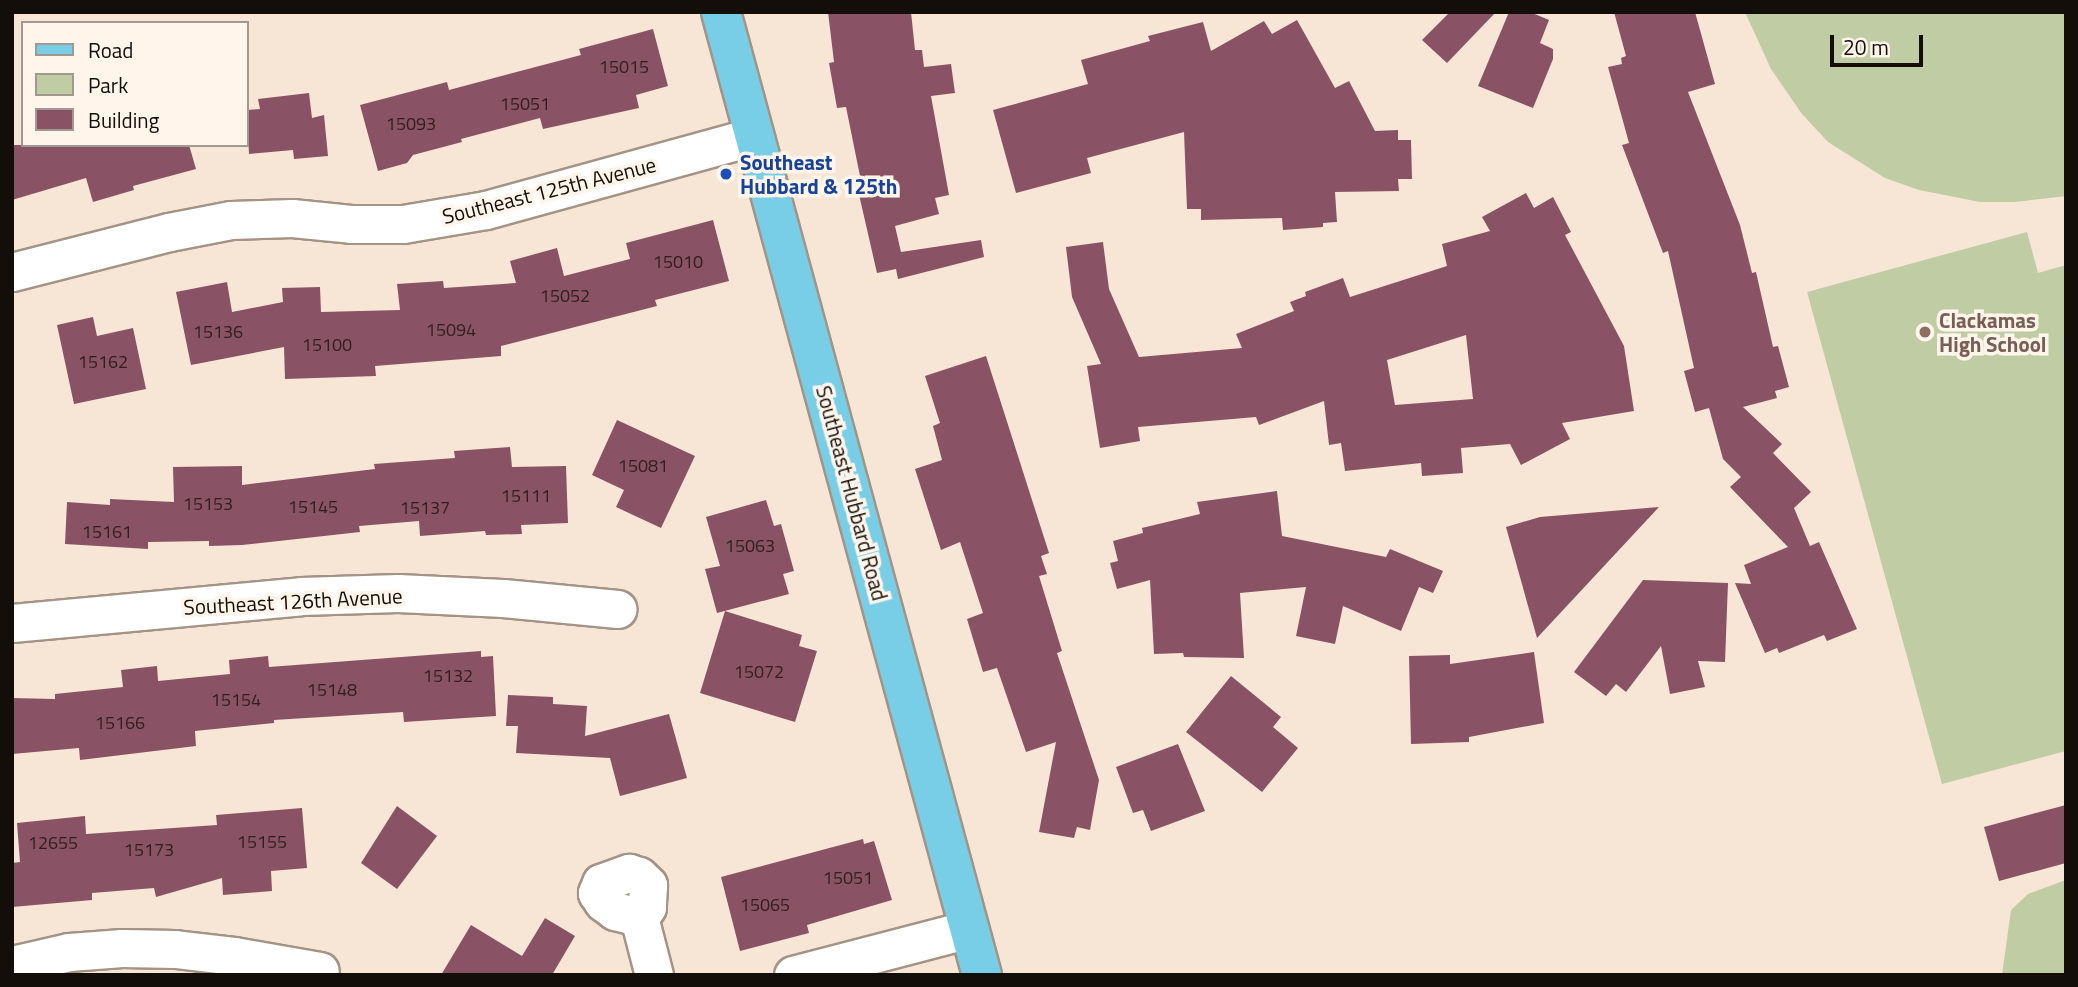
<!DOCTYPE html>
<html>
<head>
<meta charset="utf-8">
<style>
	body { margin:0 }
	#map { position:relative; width:2078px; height:987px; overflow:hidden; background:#f7e6d6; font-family:"Titillium Web",sans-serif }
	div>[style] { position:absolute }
	.green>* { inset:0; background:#c0cca3 }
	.building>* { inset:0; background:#895365 }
	.roads { filter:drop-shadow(2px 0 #a39485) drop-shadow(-2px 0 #a39485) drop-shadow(0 2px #a39485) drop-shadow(0 -2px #a39485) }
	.minor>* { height:37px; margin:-18.5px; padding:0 18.5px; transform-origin:18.5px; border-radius:18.5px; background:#fff }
	.major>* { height:38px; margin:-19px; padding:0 19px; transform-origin:19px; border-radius:19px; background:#78cee6 }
	.dots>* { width:19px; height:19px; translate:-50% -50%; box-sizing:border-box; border:4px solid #fff5eb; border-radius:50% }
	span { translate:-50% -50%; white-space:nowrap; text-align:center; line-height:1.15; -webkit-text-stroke:7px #fff5eb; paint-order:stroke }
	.number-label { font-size:18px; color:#301f20 }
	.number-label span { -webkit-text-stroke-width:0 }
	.transit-label { font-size:21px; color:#164399; font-weight:700 }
	.left { translate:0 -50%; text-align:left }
	.street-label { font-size:21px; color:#130e09 }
	.education-label { font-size:21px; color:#785e54; font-weight:700 }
	.frame { position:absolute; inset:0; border:14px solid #130e09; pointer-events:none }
	.legend { position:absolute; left:21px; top:21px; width:228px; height:126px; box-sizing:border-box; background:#fff5eb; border:2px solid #a19991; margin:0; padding:9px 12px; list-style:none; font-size:21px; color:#130e09 }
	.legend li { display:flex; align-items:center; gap:14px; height:35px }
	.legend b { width:35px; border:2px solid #a19991 }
	.scale { position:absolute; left:1830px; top:35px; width:93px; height:32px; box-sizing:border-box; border:4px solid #130e09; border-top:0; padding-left:9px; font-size:21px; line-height:24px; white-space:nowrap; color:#130e09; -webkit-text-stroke:5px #fff5eb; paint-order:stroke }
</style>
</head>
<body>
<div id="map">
	<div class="green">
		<div style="clip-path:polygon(1745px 12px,2065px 12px,2066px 196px,2015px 202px,1980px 202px,1919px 190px,1885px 178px,1828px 142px,1802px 114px,1771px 69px)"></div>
		<div style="clip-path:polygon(2027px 232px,2038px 273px,2066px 265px,2066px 751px,1942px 784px,1807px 292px)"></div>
		<div style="clip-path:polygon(2066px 880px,2066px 975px,2002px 975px,2011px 910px,2028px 894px)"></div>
	</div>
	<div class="building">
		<div style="clip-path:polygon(828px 12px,911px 12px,915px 50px,922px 50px,924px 67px,951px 64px,955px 93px,931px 96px,949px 195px,935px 198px,939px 214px,895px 226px,901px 252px,981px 240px,984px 257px,898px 279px,896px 269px,877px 273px,855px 177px,860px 176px,846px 107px,837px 108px,829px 63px,834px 62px)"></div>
		<div style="clip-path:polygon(1450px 12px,1496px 12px,1447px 63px,1422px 40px)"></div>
		<div style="clip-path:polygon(1509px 12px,1530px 12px,1549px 20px,1540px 43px,1553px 49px,1553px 59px,1533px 108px,1478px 86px)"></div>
		<div style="clip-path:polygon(1614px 12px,1695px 12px,1715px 84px,1688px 92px,1740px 225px,1752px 273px,1756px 272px,1773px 347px,1778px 346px,1789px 387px,1775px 391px,1777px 398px,1743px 407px,1782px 444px,1773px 453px,1811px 492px,1794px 508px,1810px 546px,1819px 542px,1857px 629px,1827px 641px,1824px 635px,1779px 653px,1777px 648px,1765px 653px,1735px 583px,1751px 584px,1744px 565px,1788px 547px,1730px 487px,1741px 477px,1723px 459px,1709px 408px,1695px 412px,1684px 371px,1694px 368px,1668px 251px,1663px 253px,1622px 145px,1629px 143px,1608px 67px,1622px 64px,1621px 58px,1626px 56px)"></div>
		<div style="clip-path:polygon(1297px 20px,1335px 88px,1349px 81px,1375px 131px,1398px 130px,1398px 140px,1411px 140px,1412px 179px,1398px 179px,1399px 191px,1335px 192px,1337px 222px,1323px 223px,1323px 227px,1283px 230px,1282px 218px,1201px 220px,1201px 209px,1187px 209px,1184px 132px,1087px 158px,1091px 173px,1016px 193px,993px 110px,1088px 84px,1081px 60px,1150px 41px,1148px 36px,1203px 22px,1211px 51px,1264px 21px,1272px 34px)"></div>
		<div style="clip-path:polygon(653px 29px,668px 86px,636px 95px,639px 108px,543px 129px,540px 118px,461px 139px,462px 142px,413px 155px,407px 163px,378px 171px,360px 105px,447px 82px,449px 90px,581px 55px,579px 49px)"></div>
		<div style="clip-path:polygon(309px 93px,312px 118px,324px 115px,328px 156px,294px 159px,293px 150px,249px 154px,247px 110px,260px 109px,258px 99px)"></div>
		<div style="clip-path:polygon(12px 145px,189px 145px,196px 169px,133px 186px,134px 190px,93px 202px,86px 178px,12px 200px)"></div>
		<div style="clip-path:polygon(evenodd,1526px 193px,1534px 208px,1553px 197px,1571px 232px,1565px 235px,1624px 346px,1634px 411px,1562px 423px,1570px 439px,1521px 465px,1510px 444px,1461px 448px,1463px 473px,1422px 476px,1421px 463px,1345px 471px,1341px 443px,1329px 445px,1324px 401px,1259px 425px,1256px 417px,1138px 427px,1140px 441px,1100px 448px,1087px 366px,1101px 364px,1072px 297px,1066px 247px,1103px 242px,1109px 289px,1139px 357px,1242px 348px,1236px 334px,1294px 311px,1290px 302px,1306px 296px,1305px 292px,1343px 278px,1350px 297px,1447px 266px,1442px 244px,1490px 231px,1482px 217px,1526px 193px,1466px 335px,1473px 399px,1395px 405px,1387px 360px,1466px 335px)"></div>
		<div style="clip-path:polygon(713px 220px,729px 281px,655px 300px,657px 306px,501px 346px,501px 356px,375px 366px,376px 376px,285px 379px,284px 347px,191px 365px,176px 292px,227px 282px,232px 312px,283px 302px,282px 288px,320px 287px,321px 312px,400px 310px,397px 284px,443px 281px,444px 288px,516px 283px,510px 261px,557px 248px,564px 276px,630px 259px,626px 243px)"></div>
		<div style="clip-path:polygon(93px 317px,97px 336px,133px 328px,146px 389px,74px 404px,57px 325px)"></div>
		<div style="clip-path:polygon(986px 356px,1049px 553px,1041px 556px,1047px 574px,1039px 576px,1062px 651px,1057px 653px,1099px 780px,1090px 830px,1077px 827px,1074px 838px,1039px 832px,1056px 742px,1026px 752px,997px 668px,983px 672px,967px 619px,983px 613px,960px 542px,941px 550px,915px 469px,942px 460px,933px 426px,940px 423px,925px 376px)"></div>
		<div style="clip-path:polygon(617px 420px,695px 456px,661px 528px,616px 507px,624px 490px,592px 475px)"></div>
		<div style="clip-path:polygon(510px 447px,512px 467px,566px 466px,568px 523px,521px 525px,522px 534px,486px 535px,485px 531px,420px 536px,419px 521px,359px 526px,360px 532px,242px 545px,209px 546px,209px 541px,148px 542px,148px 549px,65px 544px,67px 502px,110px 505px,110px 499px,174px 502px,173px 467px,242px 466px,242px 485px,375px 469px,374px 464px,455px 458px,454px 451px)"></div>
		<div style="clip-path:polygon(1277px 491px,1282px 536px,1386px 557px,1390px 549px,1443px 571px,1433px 593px,1419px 587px,1401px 631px,1343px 606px,1335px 644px,1296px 636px,1306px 587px,1240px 593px,1244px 658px,1184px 657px,1183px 653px,1154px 654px,1150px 580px,1117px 589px,1110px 563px,1118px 561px,1113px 541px,1143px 533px,1142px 528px,1200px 514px,1197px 502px)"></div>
		<div style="clip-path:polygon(766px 500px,774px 526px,781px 524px,794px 571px,783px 574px,789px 594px,717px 613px,705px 569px,720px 566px,706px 517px)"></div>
		<div style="clip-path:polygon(1659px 507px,1537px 638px,1506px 527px,1540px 517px)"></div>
		<div style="clip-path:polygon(1643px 580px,1728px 583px,1725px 662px,1698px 661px,1705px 687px,1670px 694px,1661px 646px,1626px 692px,1616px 684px,1606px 696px,1574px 672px)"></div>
		<div style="clip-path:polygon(725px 611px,802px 635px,799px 646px,817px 651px,795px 722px,700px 693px)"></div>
		<div style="clip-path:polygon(481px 651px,481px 657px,493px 656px,496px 716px,404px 722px,403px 712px,274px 720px,274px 723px,195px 731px,196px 746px,80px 760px,79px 748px,12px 754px,12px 698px,55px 699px,55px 694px,123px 687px,121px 670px,157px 666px,158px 681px,230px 674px,229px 660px,268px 656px,269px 667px)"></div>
		<div style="clip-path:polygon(1534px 652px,1544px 723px,1469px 737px,1469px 742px,1411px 744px,1409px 656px,1450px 655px,1450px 664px)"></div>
		<div style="clip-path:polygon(1231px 676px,1281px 717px,1273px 727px,1298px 748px,1262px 792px,1186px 732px)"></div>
		<div style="clip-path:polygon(508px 695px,553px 697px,553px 704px,587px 706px,585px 736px,669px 714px,687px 778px,620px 796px,610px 758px,516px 753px,518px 726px,506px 726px)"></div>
		<div style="clip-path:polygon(1178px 744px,1205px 811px,1151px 831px,1143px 810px,1133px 813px,1116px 767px)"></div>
		<div style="clip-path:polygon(2066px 805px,2066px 863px,1999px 881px,1984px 827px)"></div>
		<div style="clip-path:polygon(397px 806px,437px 836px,397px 889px,361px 863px)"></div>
		<div style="clip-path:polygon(302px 808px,307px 868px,271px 871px,272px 891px,223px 895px,222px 878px,156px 897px,154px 888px,92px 893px,92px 900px,12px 907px,12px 863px,20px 862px,17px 823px,85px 816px,86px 834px,217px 825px,216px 815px)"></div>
		<div style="clip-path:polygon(863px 839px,864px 844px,874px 841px,892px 900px,807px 925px,809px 933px,740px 951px,721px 877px)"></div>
		<div style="clip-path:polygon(545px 918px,575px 936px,552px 975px,441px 975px,471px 925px,522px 956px)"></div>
	</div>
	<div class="roads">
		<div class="minor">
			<div style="left:12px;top:272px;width:162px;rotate:-14.3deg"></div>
			<div style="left:169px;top:232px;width:63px;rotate:-11deg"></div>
			<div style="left:231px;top:220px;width:61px;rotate:-1.9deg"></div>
			<div style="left:292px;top:218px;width:59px;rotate:5.8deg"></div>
			<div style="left:351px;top:224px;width:52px"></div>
			<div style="left:403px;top:224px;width:84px;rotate:-9.6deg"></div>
			<div style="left:486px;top:210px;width:278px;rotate:-15.4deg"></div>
			<div style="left:12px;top:623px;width:290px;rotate:-5.3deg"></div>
			<div style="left:301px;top:596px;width:97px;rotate:-1.8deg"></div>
			<div style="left:398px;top:593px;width:105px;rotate:2.7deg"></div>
			<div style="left:503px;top:598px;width:115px;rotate:5.5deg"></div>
			<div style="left:629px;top:873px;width:10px;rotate:17deg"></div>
			<div style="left:639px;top:876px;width:13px;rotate:45deg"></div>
			<div style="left:648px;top:885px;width:22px;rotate:93deg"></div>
			<div style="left:647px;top:907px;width:13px;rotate:129deg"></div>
			<div style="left:639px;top:917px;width:25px;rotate:-166deg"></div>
			<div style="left:615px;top:911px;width:15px;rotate:-143deg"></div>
			<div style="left:603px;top:902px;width:11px;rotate:-124deg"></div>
			<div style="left:597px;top:893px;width:11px;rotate:-68deg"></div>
			<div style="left:601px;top:883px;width:30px;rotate:-20deg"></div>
			<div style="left:639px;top:917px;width:60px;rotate:75.5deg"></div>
			<div style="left:12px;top:965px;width:58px;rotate:-12.8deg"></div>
			<div style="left:69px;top:952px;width:53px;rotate:-4.3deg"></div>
			<div style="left:122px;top:948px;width:53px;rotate:1.1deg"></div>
			<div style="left:175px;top:949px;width:59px;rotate:6.8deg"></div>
			<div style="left:234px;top:956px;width:87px;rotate:9.9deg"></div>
			<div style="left:793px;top:975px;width:182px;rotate:-14.6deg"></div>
		</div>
		<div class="major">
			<div style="left:721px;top:12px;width:998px;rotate:74.84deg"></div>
		</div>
	</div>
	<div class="dots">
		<div style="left:726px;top:174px;background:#1a4fb4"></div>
		<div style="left:1925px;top:332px;background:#8d6e63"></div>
	</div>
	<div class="number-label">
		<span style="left:624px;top:67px">15015</span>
		<span style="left:525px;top:104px">15051</span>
		<span style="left:411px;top:124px">15093</span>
		<span style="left:678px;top:262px">15010</span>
		<span style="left:565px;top:296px">15052</span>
		<span style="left:451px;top:330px">15094</span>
		<span style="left:218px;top:332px">15136</span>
		<span style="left:327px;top:345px">15100</span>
		<span style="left:103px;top:362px">15162</span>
		<span style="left:643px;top:466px">15081</span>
		<span style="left:526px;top:496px">15111</span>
		<span style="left:208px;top:504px">15153</span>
		<span style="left:313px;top:507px">15145</span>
		<span style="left:425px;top:508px">15137</span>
		<span style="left:107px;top:532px">15161</span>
		<span style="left:750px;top:546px">15063</span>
		<span style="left:759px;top:672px">15072</span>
		<span style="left:448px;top:676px">15132</span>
		<span style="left:332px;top:690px">15148</span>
		<span style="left:236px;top:700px">15154</span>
		<span style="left:120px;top:723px">15166</span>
		<span style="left:262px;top:842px">15155</span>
		<span style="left:53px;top:843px">12655</span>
		<span style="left:149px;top:850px">15173</span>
		<span style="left:848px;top:878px">15051</span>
		<span style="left:765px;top:905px">15065</span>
	</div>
	<div class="transit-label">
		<span class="left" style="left:740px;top:174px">Southeast<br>Hubbard &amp; 125th</span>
	</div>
	<div class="street-label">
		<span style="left:549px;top:190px;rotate:-14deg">Southeast 125th Avenue</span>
		<span style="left:852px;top:493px;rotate:75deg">Southeast Hubbard Road</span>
		<span style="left:293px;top:601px;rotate:-3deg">Southeast 126th Avenue</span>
	</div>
	<div class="education-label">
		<span class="left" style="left:1939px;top:332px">Clackamas<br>High School</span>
	</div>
	<div class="frame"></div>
	<ul class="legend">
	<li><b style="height:9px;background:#78cee6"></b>Road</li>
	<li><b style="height:19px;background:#c0cca3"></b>Park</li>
	<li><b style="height:19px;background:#895365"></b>Building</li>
	</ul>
	<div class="scale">20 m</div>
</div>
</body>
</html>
